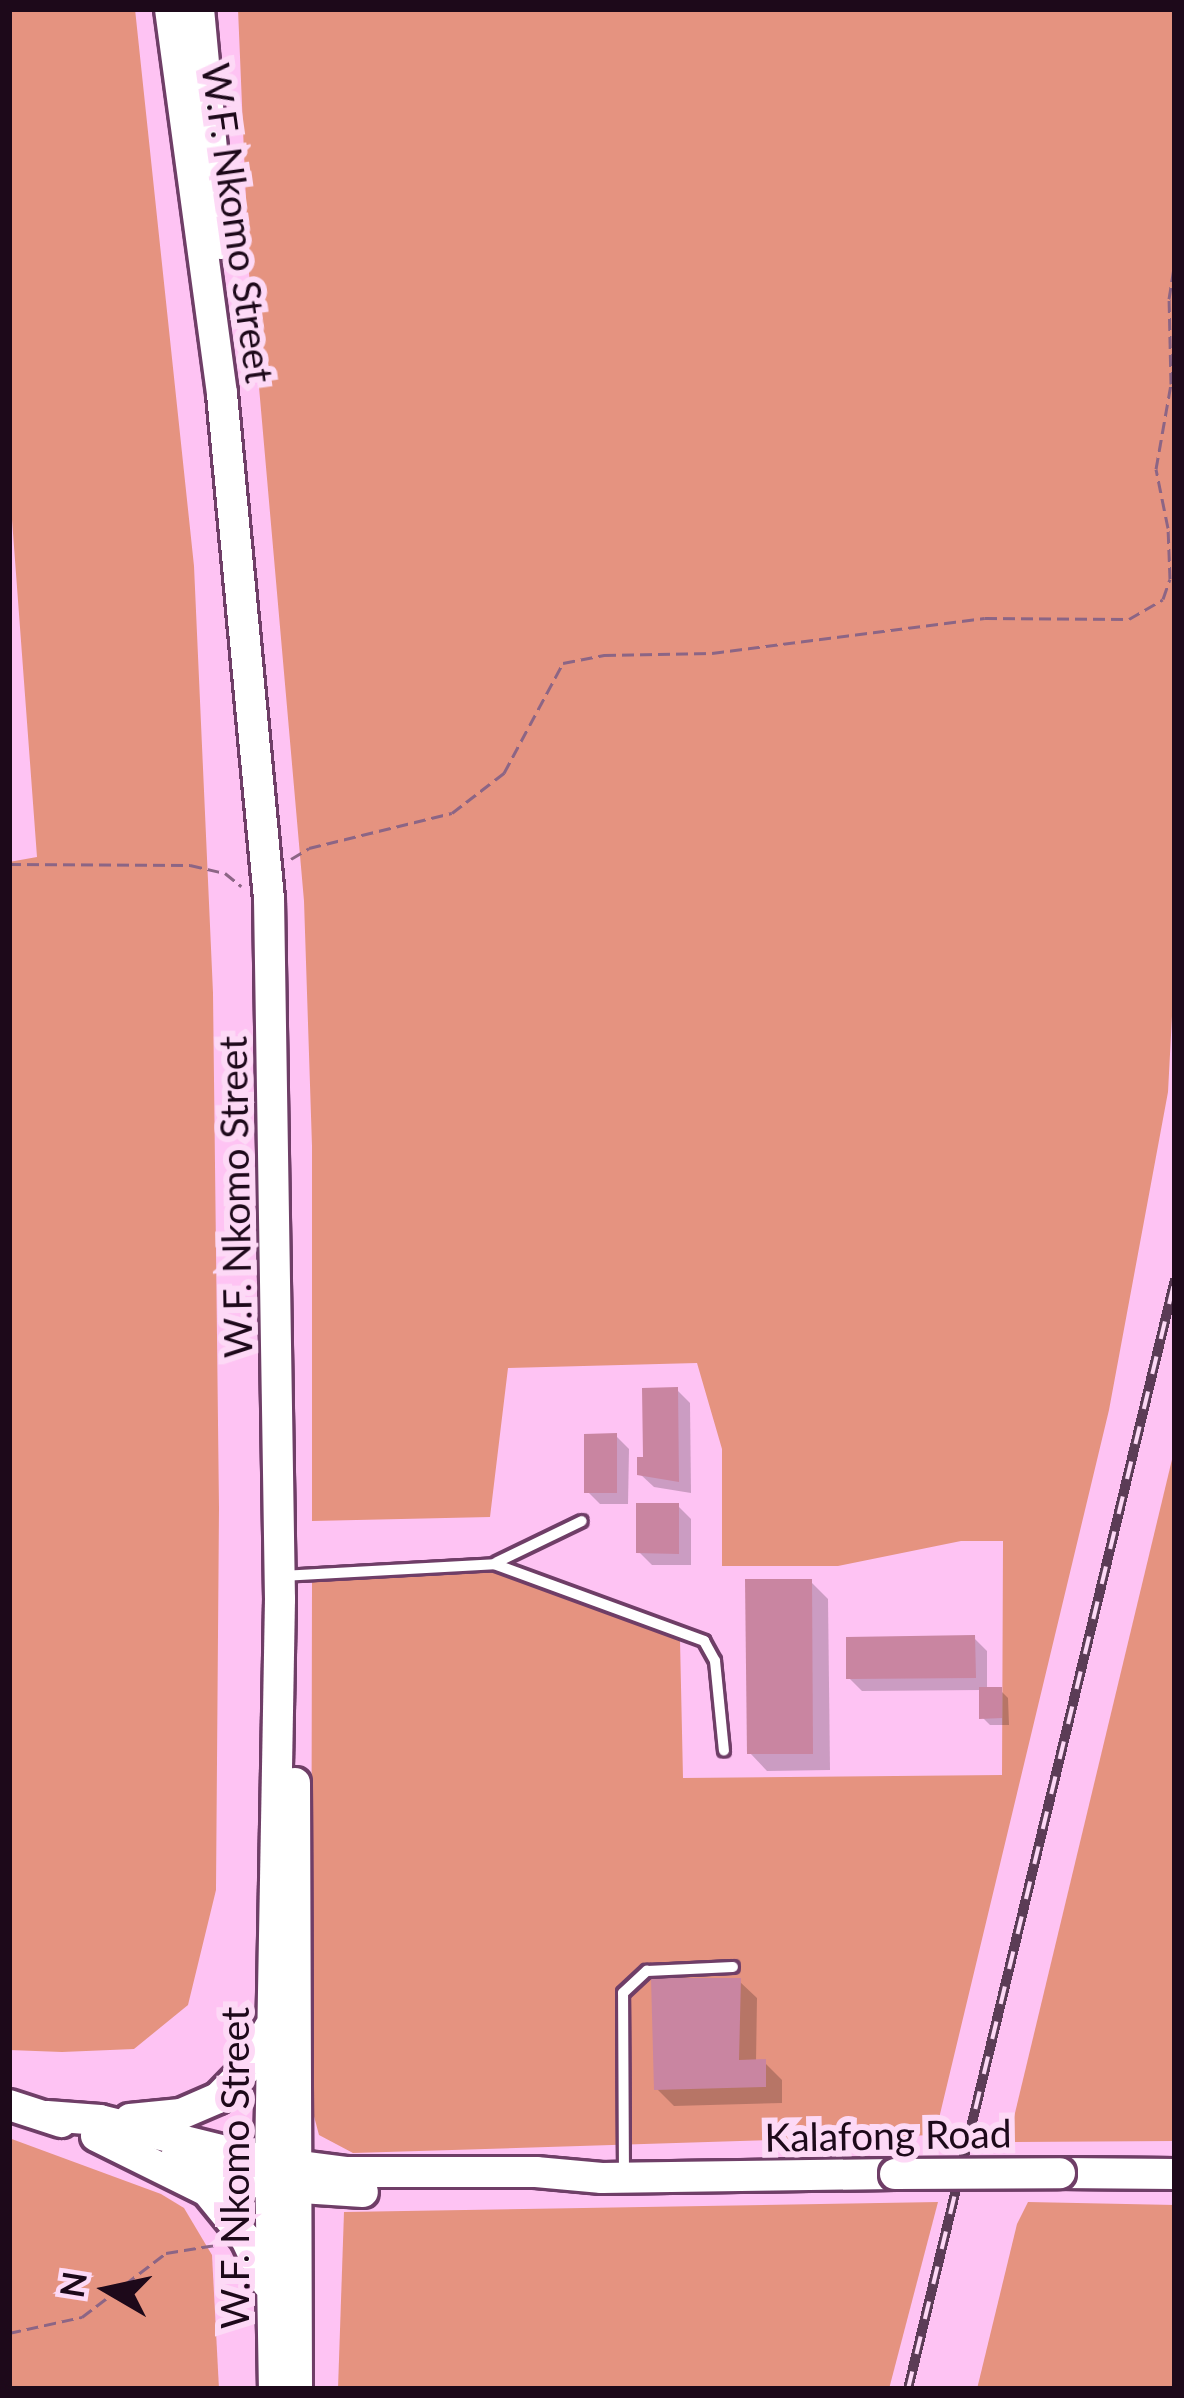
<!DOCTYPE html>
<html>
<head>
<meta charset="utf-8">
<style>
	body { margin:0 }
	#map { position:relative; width:1184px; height:2398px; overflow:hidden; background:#fec3f3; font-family:Lato,sans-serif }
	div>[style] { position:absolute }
	.green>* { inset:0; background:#e59380 }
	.shadow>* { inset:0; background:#0003 }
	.building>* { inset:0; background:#c985a1 }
	.path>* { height:3px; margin-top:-1.5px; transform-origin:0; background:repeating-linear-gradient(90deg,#8c6585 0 12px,transparent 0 18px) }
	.roads { filter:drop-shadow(3px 0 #6f3e67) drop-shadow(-3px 0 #6f3e67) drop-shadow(0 3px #6f3e67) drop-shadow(0 -3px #6f3e67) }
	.lane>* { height:10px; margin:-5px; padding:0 5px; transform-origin:5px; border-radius:5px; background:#fff }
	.secondary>* { height:30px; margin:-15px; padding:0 15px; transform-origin:15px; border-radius:15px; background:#fff }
	.rail>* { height:10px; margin-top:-5px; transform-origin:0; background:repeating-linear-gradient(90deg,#fdd9f6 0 18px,#5b3c56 0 36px); box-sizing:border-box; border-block:3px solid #5b3c56 }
	.bridges { filter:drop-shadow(3px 0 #6f3e67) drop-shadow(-3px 0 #6f3e67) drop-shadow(0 3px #6f3e67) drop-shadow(0 -3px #6f3e67) }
	.secondary-bridge>* { height:30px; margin:-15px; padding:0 15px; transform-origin:15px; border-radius:15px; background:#fff }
	span { translate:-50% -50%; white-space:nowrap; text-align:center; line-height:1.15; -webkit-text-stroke:12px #fdd9f6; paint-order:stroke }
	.street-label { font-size:39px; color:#1d091a }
	.frame { position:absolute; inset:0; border:12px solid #1d091a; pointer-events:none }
	.north { position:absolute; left:48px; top:2230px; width:120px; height:120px; -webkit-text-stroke:9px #fdd9f6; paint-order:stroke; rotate:279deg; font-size:33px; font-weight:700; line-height:48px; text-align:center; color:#1d091a }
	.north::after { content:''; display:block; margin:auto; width:42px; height:54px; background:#1d091a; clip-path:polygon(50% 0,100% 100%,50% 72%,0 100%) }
</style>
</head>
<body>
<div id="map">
	<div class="green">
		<div style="clip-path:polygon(9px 9px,135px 9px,194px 566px,213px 993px,219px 1508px,216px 1890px,188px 2005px,134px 2049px,62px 2052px,9px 2050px,9px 862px,37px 857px,9px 479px)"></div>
		<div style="clip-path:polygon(238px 9px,1175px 9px,1175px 959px,1168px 1092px,1109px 1410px,935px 2135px,353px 2153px,319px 2135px,311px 2105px,312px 1579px,497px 1571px,680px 1640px,683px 1778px,1002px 1775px,1003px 1541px,961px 1541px,838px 1566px,722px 1566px,722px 1449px,697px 1363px,508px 1368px,490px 1517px,312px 1521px,312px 1146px,304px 901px,249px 273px)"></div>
		<div style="clip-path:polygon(1175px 1447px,1175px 2141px,1008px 2142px)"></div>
		<div style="clip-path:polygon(9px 2138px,161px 2194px,184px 2208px,212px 2255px,219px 2389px,9px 2389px)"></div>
		<div style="clip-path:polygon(938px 2202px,889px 2389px,338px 2389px,344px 2212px)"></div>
		<div style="clip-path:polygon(1028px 2202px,1175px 2205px,1175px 2389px,977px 2389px,1017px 2224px)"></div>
	</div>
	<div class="shadow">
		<div style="clip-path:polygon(677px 1390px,690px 1403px,691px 1493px,654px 1487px,640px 1474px)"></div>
		<div style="clip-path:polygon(616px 1436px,629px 1449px,628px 1504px,600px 1504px,587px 1491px)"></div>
		<div style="clip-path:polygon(678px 1506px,691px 1519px,691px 1565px,652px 1565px,639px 1552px)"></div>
		<div style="clip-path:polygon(811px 1582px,828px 1599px,830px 1770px,767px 1771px,750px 1753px)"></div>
		<div style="clip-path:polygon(974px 1638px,987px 1651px,987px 1690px,1000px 1690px,1008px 1698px,1009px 1725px,990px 1725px,982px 1717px,982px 1690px,862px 1691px,849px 1678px)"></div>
		<div style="clip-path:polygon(739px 1981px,757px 1998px,756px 2063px,764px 2062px,782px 2080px,782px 2103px,674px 2106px,657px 2089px)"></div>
	</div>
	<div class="building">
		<div style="clip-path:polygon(678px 1387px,679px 1482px,637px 1475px,637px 1457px,643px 1457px,642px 1388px)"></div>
		<div style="clip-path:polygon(617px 1433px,617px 1493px,584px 1493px,584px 1434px)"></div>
		<div style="clip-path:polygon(636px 1503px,679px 1503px,679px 1554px,636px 1553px)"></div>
		<div style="clip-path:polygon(745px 1579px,812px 1579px,813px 1754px,747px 1754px)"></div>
		<div style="clip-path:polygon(975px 1635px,976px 1678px,846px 1679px,846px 1637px)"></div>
		<div style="clip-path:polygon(979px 1687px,1002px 1687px,1002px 1718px,979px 1719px)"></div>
		<div style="clip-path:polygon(651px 1978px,741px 1978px,739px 2060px,766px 2059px,766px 2087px,654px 2090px)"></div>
	</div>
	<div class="path">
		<div style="left:291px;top:859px;width:21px;rotate:-31deg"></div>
		<div style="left:309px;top:848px;width:147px;rotate:-13.8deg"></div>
		<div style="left:452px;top:813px;width:66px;rotate:-37.6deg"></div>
		<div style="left:504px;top:773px;width:125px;rotate:-61.8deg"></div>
		<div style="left:563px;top:663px;width:42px;rotate:-11deg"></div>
		<div style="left:604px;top:655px;width:108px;rotate:-1.1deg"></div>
		<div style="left:712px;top:653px;width:275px;rotate:-7.3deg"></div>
		<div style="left:985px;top:618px;width:144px;rotate:0.4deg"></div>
		<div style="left:1129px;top:619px;width:39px;rotate:-30deg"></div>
		<div style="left:1163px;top:599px;width:21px;rotate:-71deg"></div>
		<div style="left:1170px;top:579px;width:51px;rotate:-92.2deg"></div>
		<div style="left:1168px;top:528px;width:60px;rotate:-101.5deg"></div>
		<div style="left:1156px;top:469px;width:86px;rotate:-80deg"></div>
		<div style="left:1171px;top:384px;width:85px;rotate:-91.3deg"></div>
		<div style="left:1169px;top:299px;width:39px;rotate:-81deg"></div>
		<div style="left:9px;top:864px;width:181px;rotate:0.3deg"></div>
		<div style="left:190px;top:865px;width:36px;rotate:13deg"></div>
		<div style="left:225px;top:873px;width:21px;rotate:39deg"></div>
		<div style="left:9px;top:2333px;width:75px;rotate:-12.4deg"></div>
		<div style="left:82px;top:2317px;width:106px;rotate:-37.3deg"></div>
		<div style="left:166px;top:2253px;width:50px;rotate:-9.3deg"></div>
	</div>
	<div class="roads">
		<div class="lane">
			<div style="left:497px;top:1562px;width:94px;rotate:-25.8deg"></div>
			<div style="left:282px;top:1576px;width:212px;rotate:-3.2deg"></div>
			<div style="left:494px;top:1564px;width:224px;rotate:20.1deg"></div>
			<div style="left:704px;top:1641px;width:23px;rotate:61deg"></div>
			<div style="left:715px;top:1661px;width:90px;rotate:84.3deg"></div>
			<div style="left:624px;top:2175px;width:182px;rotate:-90.3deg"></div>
			<div style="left:623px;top:1993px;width:33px;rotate:-43deg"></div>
			<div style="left:647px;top:1971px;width:86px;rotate:-2.7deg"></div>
		</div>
		<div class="secondary">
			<div style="left:170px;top:9px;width:388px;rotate:82.3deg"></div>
			<div style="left:222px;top:394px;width:507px;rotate:84.68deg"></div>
			<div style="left:269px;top:899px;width:700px;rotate:89.1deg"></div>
			<div style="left:280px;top:1599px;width:563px;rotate:91.02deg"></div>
			<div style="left:270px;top:2162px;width:227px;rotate:89deg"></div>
			<div style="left:199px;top:9px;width:236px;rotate:84.7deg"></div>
			<div style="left:295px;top:1783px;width:606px;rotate:89.81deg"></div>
			<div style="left:9px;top:2105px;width:55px;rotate:18.1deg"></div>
			<div style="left:47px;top:2116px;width:53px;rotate:4.3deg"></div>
			<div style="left:100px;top:2120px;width:175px;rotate:13.9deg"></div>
			<div style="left:270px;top:2162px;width:78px;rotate:7.4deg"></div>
			<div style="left:347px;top:2172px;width:189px"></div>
			<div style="left:536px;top:2172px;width:66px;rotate:5.2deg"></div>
			<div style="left:602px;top:2178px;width:293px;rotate:-0.8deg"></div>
			<div style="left:130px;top:2119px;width:51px;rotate:-5.6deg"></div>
			<div style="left:181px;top:2114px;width:40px;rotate:-23.4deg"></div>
			<div style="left:218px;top:2098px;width:43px;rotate:-45.9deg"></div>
			<div style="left:248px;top:2067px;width:44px;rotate:-61.7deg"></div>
			<div style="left:96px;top:2136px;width:124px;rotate:26.4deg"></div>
			<div style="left:207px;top:2191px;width:62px;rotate:50.9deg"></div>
			<div style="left:246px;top:2239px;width:49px;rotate:64.5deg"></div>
			<div style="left:175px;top:2159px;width:100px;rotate:15.7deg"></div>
			<div style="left:271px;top:2186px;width:92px;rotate:3.7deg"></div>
			<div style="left:1060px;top:2173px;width:115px;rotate:0.5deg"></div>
		</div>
	</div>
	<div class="rail">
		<div style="left:908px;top:2389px;width:1142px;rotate:-76.47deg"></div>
	</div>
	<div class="bridges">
		<div class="secondary-bridge">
			<div style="left:895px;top:2174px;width:165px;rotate:-0.3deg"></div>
		</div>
	</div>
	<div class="street-label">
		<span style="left:238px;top:223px;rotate:82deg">W.F. Nkomo Street</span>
		<span style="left:235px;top:1197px;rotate:-91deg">W.F. Nkomo Street</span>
		<span style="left:888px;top:2135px;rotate:-1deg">Kalafong Road</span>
		<span style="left:234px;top:2168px;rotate:-90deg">W.F. Nkomo Street</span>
	</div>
	<div class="frame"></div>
	<div class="north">N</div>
</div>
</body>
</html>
